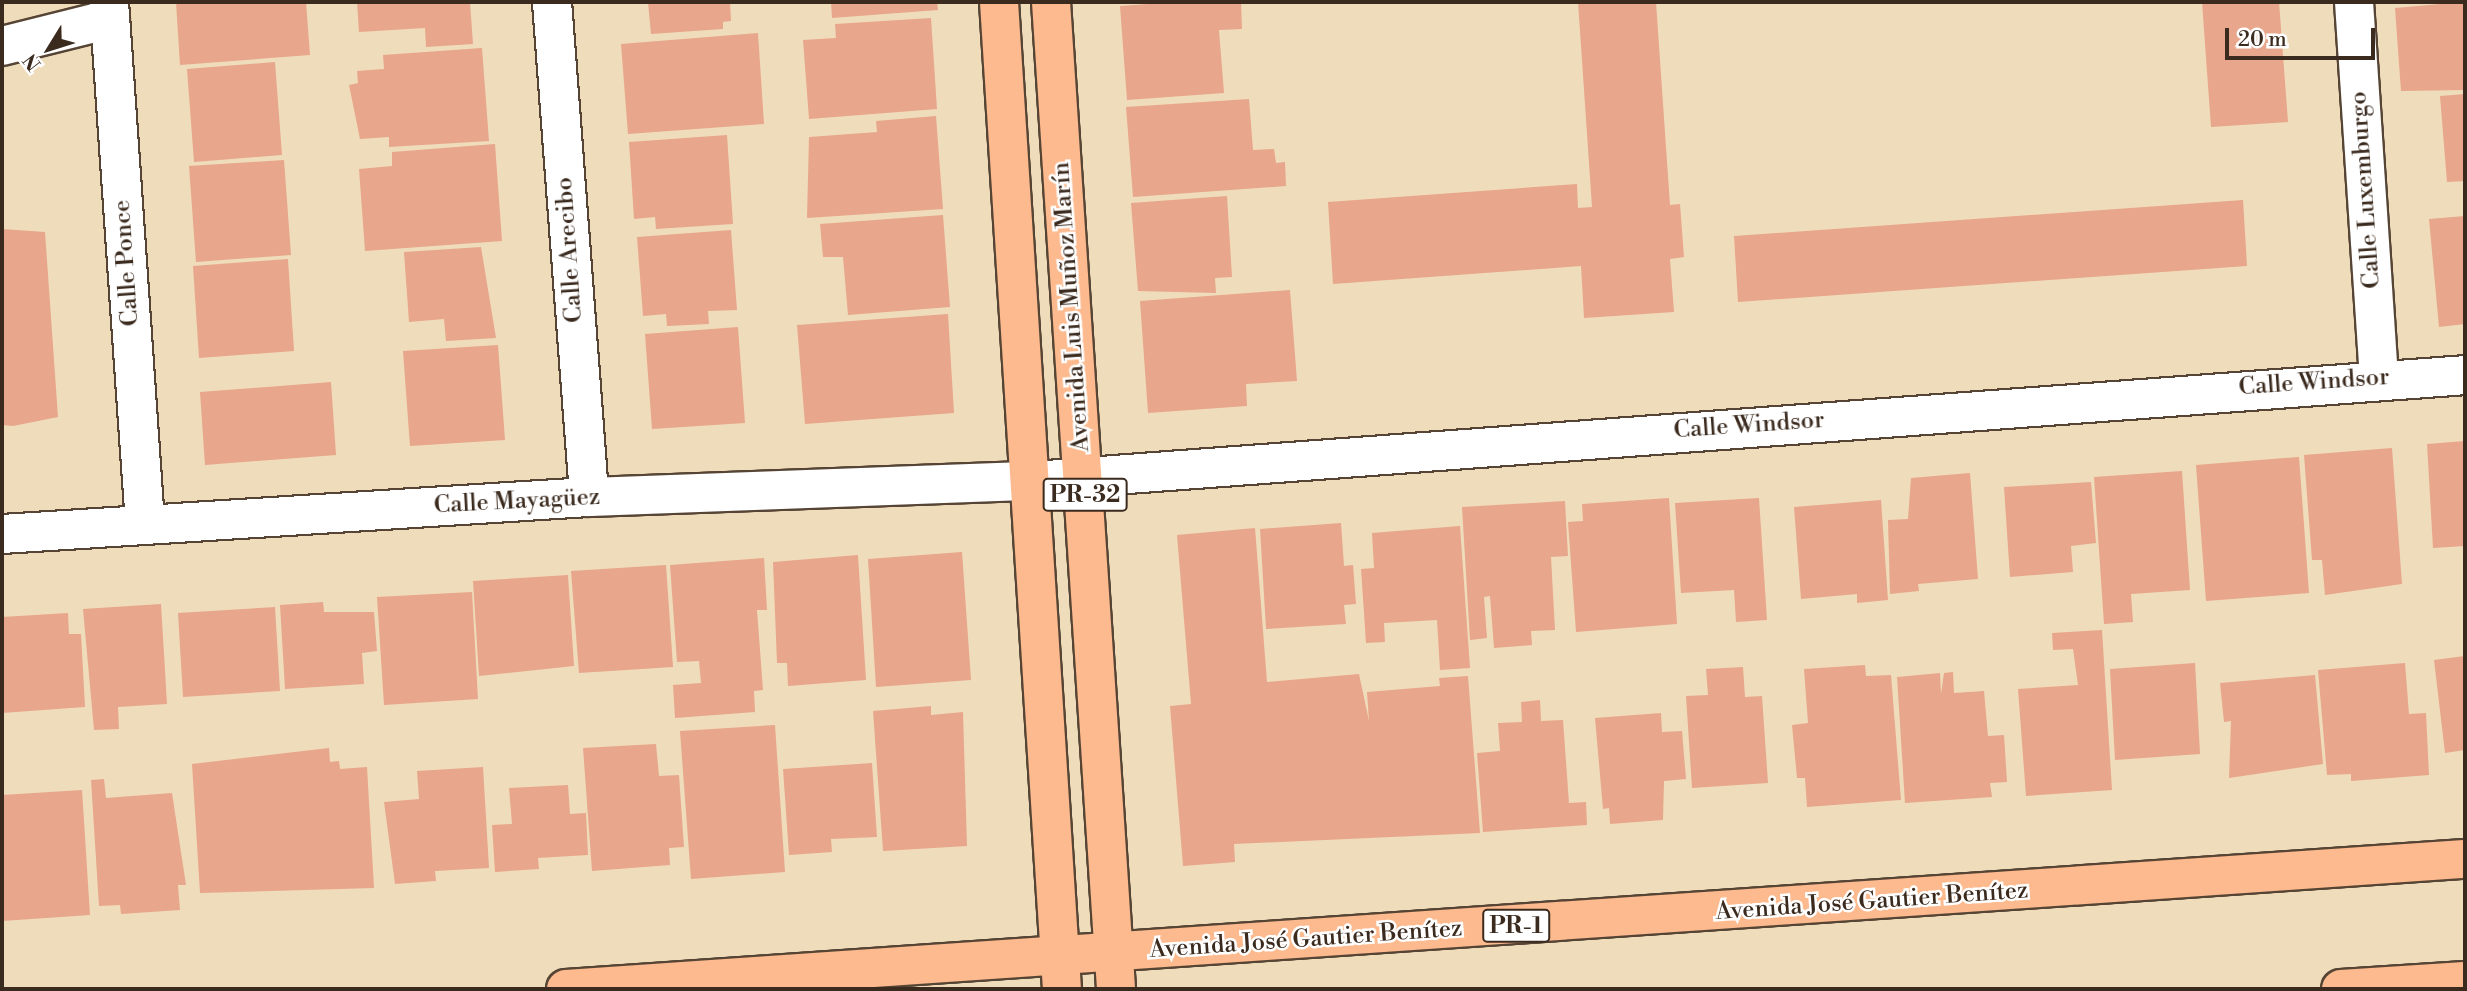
<!DOCTYPE html>
<html>
<head>
<meta charset="utf-8">
<style>
	body { margin:0 }
	#map { position:relative; width:2467px; height:991px; overflow:hidden; background:#efdcba; font-family:"Libre Bodoni",serif }
	div>[style] { position:absolute }
	.building>* { inset:0; background:#e8a68c }
	.roads { filter:drop-shadow(2px 0 #564535) drop-shadow(-2px 0 #564535) drop-shadow(0 2px #564535) drop-shadow(0 -2px #564535) }
	.minor>* { height:38px; margin:-19px; padding:0 19px; transform-origin:19px; border-radius:19px; background:#fff }
	.primary>* { height:38px; margin:-19px; padding:0 19px; transform-origin:19px; border-radius:19px; background:#fcba8e }
	span { translate:-50% -50%; white-space:nowrap; text-align:center; line-height:1.15; -webkit-text-stroke:5px #fff; paint-order:stroke }
	.shield-label span { padding:2px 5px; background:#fff; border:2px solid; border-radius:5px; -webkit-text-stroke-width:0 }
	.shield-label { font-size:23px; color:#3b2a1e; font-weight:700 }
	.street-label { font-size:24px; color:#3b2a1e }
	.frame { position:absolute; inset:0; border:4px solid #3b2a1e; pointer-events:none }
	.north { position:absolute; left:14px; top:14px; width:70px; height:70px; -webkit-text-stroke:5px #fff; paint-order:stroke; rotate:232deg; font-size:19px; font-weight:700; line-height:28px; text-align:center; color:#3b2a1e }
	.north::after { content:''; display:block; margin:auto; width:24px; height:32px; background:#3b2a1e; clip-path:polygon(50% 0,100% 100%,50% 72%,0 100%) }
	.scale { position:absolute; left:2225px; top:28px; width:150px; height:32px; box-sizing:border-box; border:4px solid #3b2a1e; border-top:0; padding-left:9px; font-size:21px; line-height:24px; white-space:nowrap; color:#3b2a1e; -webkit-text-stroke:5px #fff; paint-order:stroke }
</style>
</head>
<body>
<div id="map">
	<div class="building">
		<div style="clip-path:polygon(176px 2px,306px 2px,310px 55px,180px 65px)"></div>
		<div style="clip-path:polygon(357px 2px,470px 2px,473px 44px,426px 47px,425px 28px,359px 32px)"></div>
		<div style="clip-path:polygon(648px 2px,730px 2px,731px 21px,723px 22px,723px 29px,651px 34px)"></div>
		<div style="clip-path:polygon(831px 2px,937px 2px,938px 10px,832px 18px)"></div>
		<div style="clip-path:polygon(1176px 2px,1241px 2px,1242px 29px,1219px 30px,1224px 93px,1127px 100px,1120px 6px)"></div>
		<div style="clip-path:polygon(1578px 2px,1656px 2px,1670px 205px,1680px 204px,1684px 257px,1670px 259px,1674px 312px,1584px 318px,1581px 266px,1333px 284px,1328px 202px,1577px 184px,1578px 208px,1592px 207px)"></div>
		<div style="clip-path:polygon(2202px 2px,2279px 2px,2288px 122px,2211px 127px)"></div>
		<div style="clip-path:polygon(2463px 2px,2465px 90px,2401px 91px,2395px 8px)"></div>
		<div style="clip-path:polygon(931px 18px,937px 109px,809px 119px,803px 40px,836px 38px,835px 24px)"></div>
		<div style="clip-path:polygon(758px 33px,764px 124px,628px 134px,621px 44px)"></div>
		<div style="clip-path:polygon(482px 48px,489px 141px,389px 147px,389px 137px,360px 139px,349px 85px,358px 83px,357px 71px,384px 69px,383px 55px)"></div>
		<div style="clip-path:polygon(275px 62px,282px 155px,194px 162px,187px 69px)"></div>
		<div style="clip-path:polygon(2465px 94px,2465px 181px,2447px 182px,2440px 96px)"></div>
		<div style="clip-path:polygon(1249px 99px,1253px 150px,1274px 149px,1276px 163px,1285px 162px,1286px 186px,1133px 197px,1126px 107px)"></div>
		<div style="clip-path:polygon(936px 116px,943px 209px,807px 218px,809px 137px,877px 132px,876px 121px)"></div>
		<div style="clip-path:polygon(727px 135px,733px 224px,656px 229px,655px 217px,634px 219px,629px 142px)"></div>
		<div style="clip-path:polygon(495px 144px,502px 241px,365px 251px,359px 169px,392px 166px,392px 152px)"></div>
		<div style="clip-path:polygon(284px 160px,291px 255px,196px 262px,189px 166px)"></div>
		<div style="clip-path:polygon(1227px 196px,1232px 277px,1215px 278px,1216px 293px,1138px 291px,1131px 203px)"></div>
		<div style="clip-path:polygon(2243px 200px,2247px 266px,1738px 302px,1734px 236px)"></div>
		<div style="clip-path:polygon(943px 215px,950px 307px,848px 315px,843px 257px,823px 257px,820px 224px)"></div>
		<div style="clip-path:polygon(2465px 216px,2465px 324px,2439px 327px,2429px 219px)"></div>
		<div style="clip-path:polygon(2px 229px,45px 232px,58px 417px,13px 426px,2px 425px)"></div>
		<div style="clip-path:polygon(731px 230px,737px 310px,708px 311px,709px 324px,667px 326px,666px 314px,643px 316px,637px 237px)"></div>
		<div style="clip-path:polygon(481px 247px,496px 338px,446px 341px,444px 319px,409px 322px,404px 252px)"></div>
		<div style="clip-path:polygon(288px 259px,294px 351px,199px 358px,193px 266px)"></div>
		<div style="clip-path:polygon(1290px 290px,1297px 381px,1246px 384px,1247px 406px,1148px 413px,1140px 301px)"></div>
		<div style="clip-path:polygon(948px 314px,954px 413px,805px 424px,797px 325px)"></div>
		<div style="clip-path:polygon(738px 327px,745px 423px,652px 429px,645px 334px)"></div>
		<div style="clip-path:polygon(498px 345px,505px 440px,410px 446px,403px 351px)"></div>
		<div style="clip-path:polygon(331px 382px,336px 455px,205px 465px,200px 392px)"></div>
		<div style="clip-path:polygon(2465px 441px,2465px 546px,2433px 548px,2427px 444px)"></div>
		<div style="clip-path:polygon(2392px 448px,2402px 584px,2325px 595px,2322px 560px,2312px 560px,2304px 455px)"></div>
		<div style="clip-path:polygon(2299px 457px,2309px 593px,2206px 601px,2196px 465px)"></div>
		<div style="clip-path:polygon(2182px 471px,2190px 590px,2131px 594px,2133px 622px,2104px 624px,2094px 477px)"></div>
		<div style="clip-path:polygon(1970px 473px,1978px 579px,1918px 584px,1919px 591px,1890px 594px,1888px 520px,1908px 519px,1911px 478px)"></div>
		<div style="clip-path:polygon(2091px 482px,2096px 543px,2071px 546px,2073px 572px,2010px 577px,2004px 487px)"></div>
		<div style="clip-path:polygon(1669px 498px,1677px 624px,1576px 632px,1568px 522px,1583px 521px,1582px 504px)"></div>
		<div style="clip-path:polygon(1759px 498px,1767px 620px,1736px 622px,1734px 590px,1681px 593px,1675px 503px)"></div>
		<div style="clip-path:polygon(1881px 500px,1888px 600px,1857px 603px,1857px 594px,1801px 599px,1794px 507px)"></div>
		<div style="clip-path:polygon(1565px 501px,1568px 556px,1551px 557px,1555px 630px,1531px 631px,1532px 645px,1494px 648px,1490px 596px,1484px 597px,1487px 638px,1470px 640px,1462px 507px)"></div>
		<div style="clip-path:polygon(1341px 523px,1344px 566px,1353px 565px,1356px 604px,1344px 605px,1346px 624px,1266px 629px,1260px 529px)"></div>
		<div style="clip-path:polygon(1460px 526px,1470px 668px,1440px 670px,1437px 620px,1384px 623px,1385px 642px,1366px 643px,1361px 569px,1374px 568px,1372px 533px)"></div>
		<div style="clip-path:polygon(1255px 528px,1267px 682px,1359px 674px,1369px 721px,1367px 692px,1440px 686px,1439px 678px,1468px 676px,1480px 833px,1234px 844px,1235px 862px,1183px 866px,1170px 706px,1191px 704px,1177px 535px)"></div>
		<div style="clip-path:polygon(962px 552px,971px 680px,876px 687px,868px 559px)"></div>
		<div style="clip-path:polygon(858px 555px,866px 680px,788px 686px,787px 663px,777px 663px,773px 562px)"></div>
		<div style="clip-path:polygon(764px 558px,767px 610px,757px 610px,763px 690px,754px 691px,755px 712px,675px 718px,673px 685px,701px 683px,699px 661px,677px 662px,670px 565px)"></div>
		<div style="clip-path:polygon(666px 565px,673px 667px,579px 673px,571px 571px)"></div>
		<div style="clip-path:polygon(568px 575px,574px 666px,479px 676px,473px 581px)"></div>
		<div style="clip-path:polygon(472px 592px,478px 699px,384px 705px,377px 597px)"></div>
		<div style="clip-path:polygon(323px 602px,324px 612px,374px 612px,377px 651px,362px 653px,364px 684px,285px 689px,280px 605px)"></div>
		<div style="clip-path:polygon(161px 604px,167px 704px,118px 707px,119px 729px,94px 730px,83px 609px)"></div>
		<div style="clip-path:polygon(275px 607px,280px 691px,183px 697px,178px 613px)"></div>
		<div style="clip-path:polygon(68px 613px,69px 634px,81px 634px,85px 707px,2px 713px,2px 617px)"></div>
		<div style="clip-path:polygon(2102px 630px,2112px 790px,2026px 796px,2018px 689px,2078px 685px,2073px 649px,2053px 650px,2052px 633px)"></div>
		<div style="clip-path:polygon(2465px 656px,2465px 750px,2445px 753px,2434px 660px)"></div>
		<div style="clip-path:polygon(2195px 663px,2200px 754px,2115px 760px,2110px 669px)"></div>
		<div style="clip-path:polygon(2405px 663px,2409px 714px,2426px 713px,2429px 775px,2351px 781px,2351px 774px,2327px 775px,2318px 670px)"></div>
		<div style="clip-path:polygon(1865px 665px,1866px 676px,1891px 675px,1901px 800px,1807px 807px,1805px 778px,1797px 778px,1792px 725px,1808px 723px,1804px 669px)"></div>
		<div style="clip-path:polygon(1743px 667px,1745px 697px,1762px 696px,1768px 783px,1692px 788px,1686px 696px,1708px 695px,1706px 669px)"></div>
		<div style="clip-path:polygon(1953px 672px,1954px 693px,1984px 691px,1988px 736px,2004px 735px,2007px 782px,1990px 783px,1992px 797px,1905px 803px,1897px 677px,1940px 673px,1941px 694px,1944px 673px)"></div>
		<div style="clip-path:polygon(2315px 675px,2323px 764px,2229px 778px,2231px 721px,2224px 722px,2220px 683px)"></div>
		<div style="clip-path:polygon(1540px 700px,1541px 721px,1563px 720px,1569px 803px,1586px 802px,1587px 825px,1483px 832px,1477px 753px,1500px 751px,1498px 723px,1522px 722px,1521px 702px)"></div>
		<div style="clip-path:polygon(931px 706px,931px 715px,963px 712px,967px 846px,883px 851px,873px 711px)"></div>
		<div style="clip-path:polygon(1661px 713px,1662px 732px,1682px 731px,1686px 779px,1664px 781px,1663px 820px,1610px 824px,1609px 808px,1603px 809px,1595px 718px)"></div>
		<div style="clip-path:polygon(775px 725px,785px 872px,691px 879px,680px 731px)"></div>
		<div style="clip-path:polygon(656px 744px,659px 776px,679px 775px,684px 847px,669px 848px,670px 865px,592px 871px,583px 748px)"></div>
		<div style="clip-path:polygon(329px 748px,330px 762px,339px 761px,340px 769px,367px 767px,374px 888px,200px 893px,192px 764px)"></div>
		<div style="clip-path:polygon(872px 763px,877px 837px,831px 839px,832px 852px,789px 855px,783px 769px)"></div>
		<div style="clip-path:polygon(483px 767px,489px 868px,435px 871px,436px 881px,395px 884px,384px 802px,419px 799px,417px 771px)"></div>
		<div style="clip-path:polygon(104px 779px,106px 798px,172px 793px,186px 885px,178px 885px,180px 910px,121px 914px,120px 905px,99px 906px,91px 780px)"></div>
		<div style="clip-path:polygon(568px 785px,570px 814px,586px 813px,588px 855px,538px 858px,539px 869px,495px 872px,492px 825px,512px 824px,509px 788px)"></div>
		<div style="clip-path:polygon(82px 790px,90px 915px,2px 921px,2px 795px)"></div>
	</div>
	<div class="roads">
		<div class="minor">
			<div style="left:109px;top:2px;width:523px;rotate:86.05deg"></div>
			<div style="left:552px;top:2px;width:496px;rotate:85.7deg"></div>
			<div style="left:2354px;top:2px;width:376px;rotate:86.2deg"></div>
			<div style="left:2px;top:46px;width:111px;rotate:-14deg"></div>
			<div style="left:2px;top:534px;width:588px;rotate:-3.61deg"></div>
			<div style="left:589px;top:497px;width:444px;rotate:-2.1deg"></div>
			<div style="left:1033px;top:481px;width:1436px;rotate:-4.23deg"></div>
		</div>
		<div class="primary">
			<div style="left:999px;top:2px;width:989px;rotate:86.35deg"></div>
			<div style="left:1051px;top:2px;width:989px;rotate:86.23deg"></div>
			<div style="left:566px;top:989px;width:1903px;rotate:-3.92deg"></div>
			<div style="left:2341px;top:989px;width:124px;rotate:-3.7deg"></div>
		</div>
	</div>
	<div class="shield-label">
		<span style="left:1085px;top:495px">PR-32</span>
		<span style="left:1516px;top:926px">PR-1</span>
	</div>
	<div class="street-label">
		<span style="left:2366px;top:190px;rotate:-94deg">Calle Luxemburgo</span>
		<span style="left:570px;top:250px;rotate:-94deg">Calle Arecibo</span>
		<span style="left:127px;top:263px;rotate:-94deg">Calle Ponce</span>
		<span style="left:1072px;top:307px;rotate:-94deg">Avenida Luis Muñoz Marín</span>
		<span style="left:2314px;top:383px;rotate:-4deg">Calle Windsor</span>
		<span style="left:1749px;top:426px;rotate:-4deg">Calle Windsor</span>
		<span style="left:517px;top:502px;rotate:-3deg">Calle Mayagüez</span>
		<span style="left:1872px;top:902px;rotate:-4deg">Avenida José Gautier Benítez</span>
		<span style="left:1306px;top:940px;rotate:-4deg">Avenida José Gautier Benítez</span>
	</div>
	<div class="frame"></div>
	<div class="north">N</div>
	<div class="scale">20 m</div>
</div>
</body>
</html>
